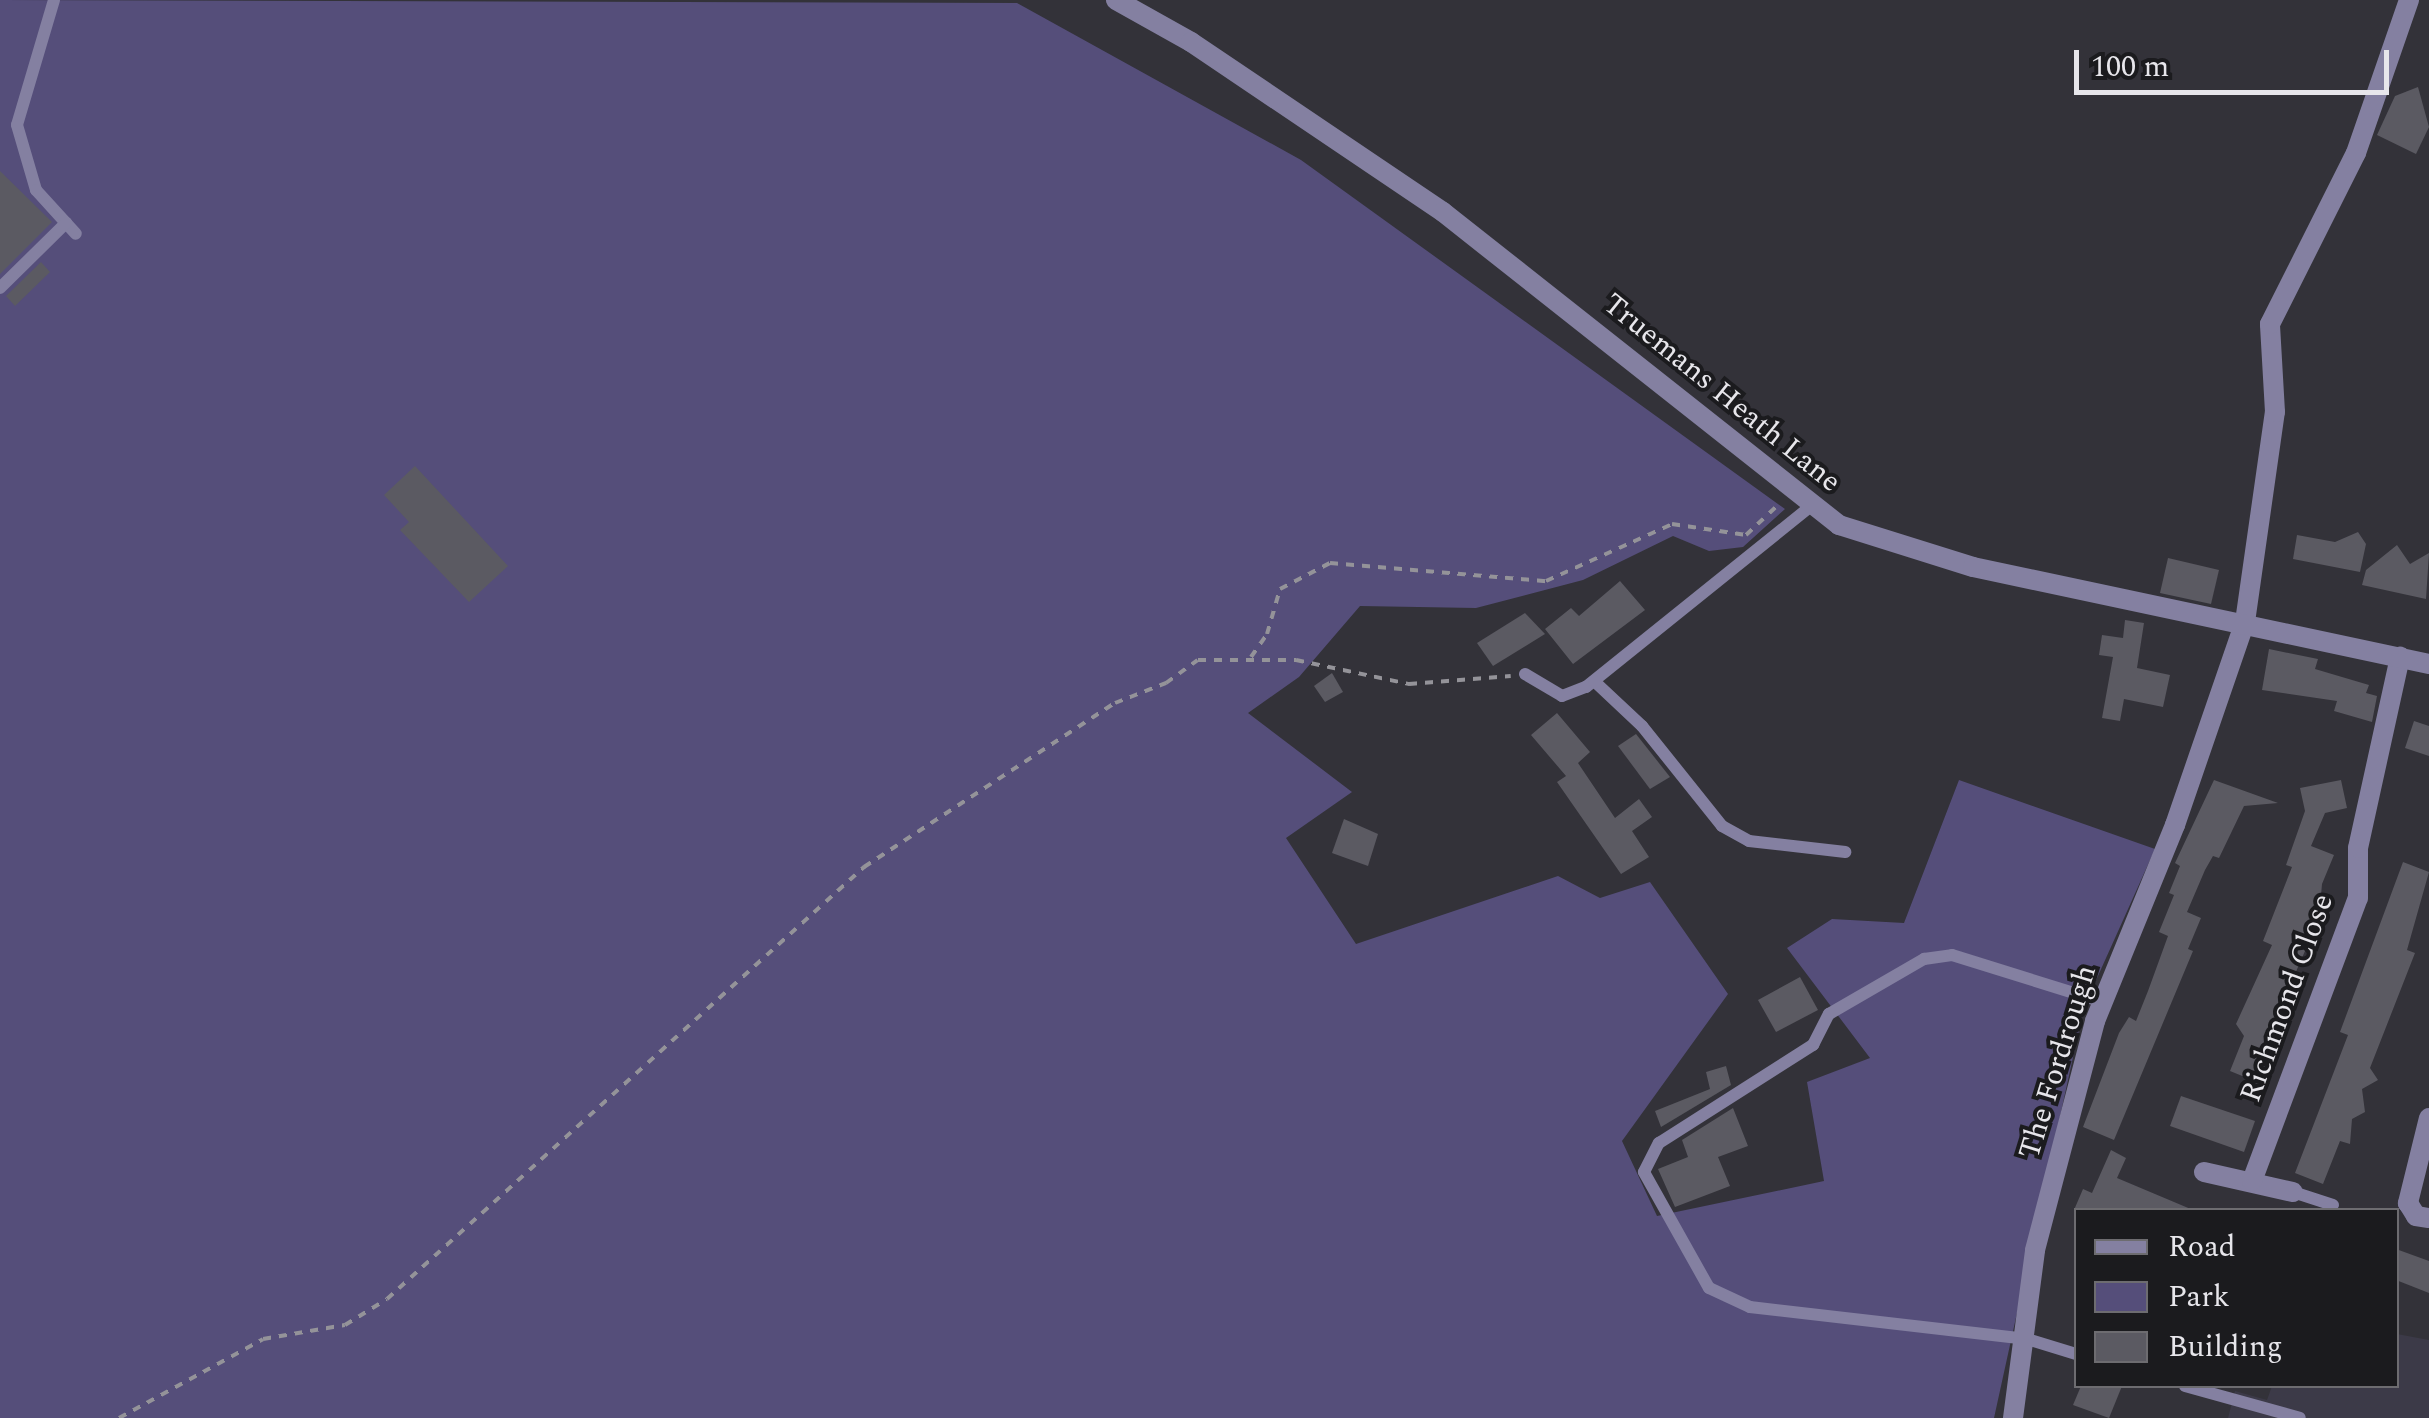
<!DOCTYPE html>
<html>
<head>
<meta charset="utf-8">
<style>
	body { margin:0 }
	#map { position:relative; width:2429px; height:1418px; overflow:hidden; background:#333239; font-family:Spectral,serif }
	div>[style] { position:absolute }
	.built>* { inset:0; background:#3c3a48 }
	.green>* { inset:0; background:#554e7a }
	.building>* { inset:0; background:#5b5a62 }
	.path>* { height:4px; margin-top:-2px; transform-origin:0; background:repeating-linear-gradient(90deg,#949399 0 8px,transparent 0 16px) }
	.service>* { height:12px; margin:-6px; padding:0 6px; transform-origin:6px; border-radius:6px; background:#8480a1 }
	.minor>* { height:20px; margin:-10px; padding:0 10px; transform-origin:10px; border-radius:10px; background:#8480a1 }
	.tertiary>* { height:20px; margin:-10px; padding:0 10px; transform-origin:10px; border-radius:10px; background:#8480a1 }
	span { translate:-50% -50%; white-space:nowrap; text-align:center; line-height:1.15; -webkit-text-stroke:8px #1b1b1e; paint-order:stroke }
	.street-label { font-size:30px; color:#e7e6eb }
	.legend { position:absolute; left:2074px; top:1208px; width:325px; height:180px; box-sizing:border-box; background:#1b1b1e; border:2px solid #6d6c70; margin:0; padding:12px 18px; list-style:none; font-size:30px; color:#e7e6eb }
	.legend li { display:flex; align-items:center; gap:20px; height:50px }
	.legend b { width:50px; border:2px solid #6d6c70 }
	.scale { position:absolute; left:2074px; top:50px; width:315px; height:45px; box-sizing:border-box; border:5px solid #e7e6eb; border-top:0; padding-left:12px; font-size:30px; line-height:35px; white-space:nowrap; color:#e7e6eb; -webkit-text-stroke:8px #1b1b1e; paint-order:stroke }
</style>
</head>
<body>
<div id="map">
	<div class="built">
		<div style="clip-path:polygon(2397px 1334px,2429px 1340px,2429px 1418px,2228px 1418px,2235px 1391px,2267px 1400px,2272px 1386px,2396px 1386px)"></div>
	</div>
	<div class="green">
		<div style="clip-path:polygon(0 0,1017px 3px,1301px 160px,1785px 509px,1743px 547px,1709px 551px,1673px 536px,1583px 580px,1476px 608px,1360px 606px,1299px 677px,1248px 713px,1352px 792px,1286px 838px,1356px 944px,1558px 876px,1600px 898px,1650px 882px,1728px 994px,1622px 1141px,1657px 1216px,1824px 1181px,1807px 1082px,1870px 1058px,1787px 948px,1832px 919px,1904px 923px,1959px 780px,2155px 849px,2084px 1007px,1994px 1418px,0 1418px)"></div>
	</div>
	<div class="building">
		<div style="clip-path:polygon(2418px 87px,2429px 127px,2416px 154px,2377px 135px,2395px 96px)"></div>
		<div style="clip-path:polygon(0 171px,52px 222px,0 274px)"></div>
		<div style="clip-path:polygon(41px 262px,50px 272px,15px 306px,6px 296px)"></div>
		<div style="clip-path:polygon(415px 466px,508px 566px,469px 602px,400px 530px,409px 522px,384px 495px)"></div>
		<div style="clip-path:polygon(2358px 532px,2366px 544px,2360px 572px,2293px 559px,2297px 535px,2335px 542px)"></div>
		<div style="clip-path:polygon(2397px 545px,2410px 564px,2429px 553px,2426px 599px,2362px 585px,2366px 570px)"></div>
		<div style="clip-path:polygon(2168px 558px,2219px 570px,2211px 604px,2160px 593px)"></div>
		<div style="clip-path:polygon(1620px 581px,1645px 610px,1573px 664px,1545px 629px,1571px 608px,1579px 616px)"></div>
		<div style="clip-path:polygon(1525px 613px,1545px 634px,1493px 666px,1477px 643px)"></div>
		<div style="clip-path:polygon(2125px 620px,2144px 623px,2137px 668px,2170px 675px,2163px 707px,2124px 699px,2120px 721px,2102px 718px,2113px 657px,2099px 655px,2102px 635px,2123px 638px)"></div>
		<div style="clip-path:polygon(2269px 649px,2318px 659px,2315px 669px,2369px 685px,2366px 693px,2377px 696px,2372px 722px,2334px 711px,2337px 701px,2262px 690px)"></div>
		<div style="clip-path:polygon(1332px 673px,1343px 692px,1325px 702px,1314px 686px)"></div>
		<div style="clip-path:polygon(1557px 713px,1590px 752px,1578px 763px,1615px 818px,1639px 799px,1652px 817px,1632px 831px,1649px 857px,1621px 874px,1557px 782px,1566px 776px,1531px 735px)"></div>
		<div style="clip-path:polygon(2414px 721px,2429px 726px,2429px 756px,2405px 748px)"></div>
		<div style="clip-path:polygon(1636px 734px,1670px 777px,1650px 789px,1618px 746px)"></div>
		<div style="clip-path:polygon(2214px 780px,2278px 803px,2244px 806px,2219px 858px,2213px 856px,2205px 870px,2187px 912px,2201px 918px,2188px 949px,2193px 951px,2114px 1140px,2083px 1127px,2119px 1033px,2129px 1017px,2136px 1021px,2148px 991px,2168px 936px,2159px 932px,2174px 895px,2169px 893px,2180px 866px,2175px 863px)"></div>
		<div style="clip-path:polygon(2341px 780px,2347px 808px,2325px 813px,2311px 846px,2334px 855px,2322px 884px,2319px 919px,2277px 1015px,2257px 1082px,2230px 1071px,2244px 1036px,2236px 1024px,2272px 945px,2263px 941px,2292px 867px,2286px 865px,2305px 811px,2300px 788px)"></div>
		<div style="clip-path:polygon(1344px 819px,1378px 834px,1368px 866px,1332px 853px)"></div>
		<div style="clip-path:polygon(2403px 862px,2429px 872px,2407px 950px,2415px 953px,2370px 1068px,2378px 1080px,2362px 1089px,2365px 1112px,2352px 1119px,2350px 1144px,2340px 1141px,2323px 1184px,2295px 1173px,2348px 1035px,2340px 1032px)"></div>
		<div style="clip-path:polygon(1800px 977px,1818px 1010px,1776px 1032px,1758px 1000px)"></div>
		<div style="clip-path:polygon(1726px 1066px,1731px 1085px,1661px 1127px,1655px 1111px,1710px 1089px,1706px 1072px)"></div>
		<div style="clip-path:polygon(2181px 1096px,2255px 1121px,2244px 1152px,2170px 1126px)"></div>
		<div style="clip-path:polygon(1733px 1108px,1748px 1146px,1718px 1157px,1730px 1186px,1675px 1207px,1658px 1169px,1688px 1157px,1682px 1140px)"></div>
		<div style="clip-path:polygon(2111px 1150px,2126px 1158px,2117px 1178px,2193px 1210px,2074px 1210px,2083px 1189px,2092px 1193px)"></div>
		<div style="clip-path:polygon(2396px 1249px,2429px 1261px,2429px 1293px,2396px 1280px)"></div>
		<div style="clip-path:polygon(2081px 1386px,2122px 1386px,2109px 1418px,2073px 1405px)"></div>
	</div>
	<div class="path">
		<div style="left:1251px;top:657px;width:28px;rotate:-55deg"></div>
		<div style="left:1267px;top:634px;width:47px;rotate:-73.9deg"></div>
		<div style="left:1280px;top:589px;width:56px;rotate:-27.5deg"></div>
		<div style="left:1330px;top:563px;width:217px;rotate:4.8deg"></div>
		<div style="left:1546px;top:581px;width:138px;rotate:-24.3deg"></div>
		<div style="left:1672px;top:524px;width:75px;rotate:8.5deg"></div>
		<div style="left:1746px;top:535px;width:44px;rotate:-43.2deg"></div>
		<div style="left:119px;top:1418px;width:164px;rotate:-28.7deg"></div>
		<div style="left:263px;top:1339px;width:83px;rotate:-9.7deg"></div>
		<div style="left:345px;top:1325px;width:49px;rotate:-31.8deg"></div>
		<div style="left:387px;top:1299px;width:644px;rotate:-42.17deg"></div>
		<div style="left:864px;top:867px;width:300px;rotate:-33.2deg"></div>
		<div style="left:1115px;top:703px;width:55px;rotate:-21.4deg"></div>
		<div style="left:1166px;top:683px;width:39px;rotate:-36deg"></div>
		<div style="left:1198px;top:660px;width:98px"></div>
		<div style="left:1296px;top:660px;width:116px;rotate:12deg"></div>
		<div style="left:1409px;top:684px;width:102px;rotate:-4.5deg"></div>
	</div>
	<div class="service">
		<div style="left:54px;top:0;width:130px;rotate:106.5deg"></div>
		<div style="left:17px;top:125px;width:68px;rotate:73.7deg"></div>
		<div style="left:36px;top:190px;width:59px;rotate:47.7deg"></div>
		<div style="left:0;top:288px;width:93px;rotate:-44.6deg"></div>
		<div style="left:1525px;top:674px;width:43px;rotate:30.7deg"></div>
		<div style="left:1562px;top:696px;width:26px;rotate:-21deg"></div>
		<div style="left:1586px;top:687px;width:287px;rotate:-38.8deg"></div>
		<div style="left:1594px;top:681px;width:66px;rotate:43.2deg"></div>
		<div style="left:1642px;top:726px;width:128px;rotate:51.3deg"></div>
		<div style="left:1722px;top:826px;width:31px;rotate:29deg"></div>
		<div style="left:1749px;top:841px;width:97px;rotate:6.5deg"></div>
		<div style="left:2293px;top:1192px;width:42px;rotate:18deg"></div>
		<div style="left:2076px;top:1354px;width:51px;rotate:-163deg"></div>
		<div style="left:2027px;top:1339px;width:279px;rotate:-173.4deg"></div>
		<div style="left:1750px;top:1307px;width:45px;rotate:-155.1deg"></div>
		<div style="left:1709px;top:1288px;width:133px;rotate:-119.3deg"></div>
		<div style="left:1644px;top:1172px;width:33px;rotate:-63deg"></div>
		<div style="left:1659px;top:1143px;width:183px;rotate:-32.5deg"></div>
		<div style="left:1813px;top:1045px;width:35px;rotate:-63deg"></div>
		<div style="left:1829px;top:1014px;width:110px;rotate:-30.1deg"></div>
		<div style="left:1924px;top:959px;width:28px;rotate:-8deg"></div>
		<div style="left:1952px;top:955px;width:158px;rotate:17.3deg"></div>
		<div style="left:2185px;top:1386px;width:119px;rotate:15.5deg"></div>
	</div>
	<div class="minor">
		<div style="left:2429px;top:1118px;width:88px;rotate:103.9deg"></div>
		<div style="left:2408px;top:1203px;width:15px;rotate:58deg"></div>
		<div style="left:2416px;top:1216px;width:13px;rotate:9deg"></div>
		<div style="left:2204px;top:1172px;width:91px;rotate:12.7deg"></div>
		<div style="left:2252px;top:1181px;width:302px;rotate:-69.5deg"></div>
		<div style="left:2358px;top:898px;width:50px;rotate:-90deg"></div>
		<div style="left:2358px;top:848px;width:196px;rotate:-77.6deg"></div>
		<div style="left:2013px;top:1418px;width:169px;rotate:-82.5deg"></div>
		<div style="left:2035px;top:1250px;width:237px;rotate:-75.3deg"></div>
		<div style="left:2095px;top:1021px;width:212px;rotate:-67.8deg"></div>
		<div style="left:2175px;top:825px;width:215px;rotate:-71deg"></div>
		<div style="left:2245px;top:622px;width:212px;rotate:-81.9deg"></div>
		<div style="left:2275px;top:412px;width:88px;rotate:-93.3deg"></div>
		<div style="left:2270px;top:324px;width:191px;rotate:-63.3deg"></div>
		<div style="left:2356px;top:153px;width:162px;rotate:-70.9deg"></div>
	</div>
	<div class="tertiary">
		<div style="left:1116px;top:0;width:86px;rotate:29.2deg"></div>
		<div style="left:1191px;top:42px;width:304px;rotate:34deg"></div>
		<div style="left:1443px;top:212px;width:505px;rotate:38.32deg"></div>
		<div style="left:1839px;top:525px;width:140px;rotate:17.4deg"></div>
		<div style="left:1973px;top:567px;width:466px;rotate:12deg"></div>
	</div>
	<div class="street-label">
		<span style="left:1722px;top:393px;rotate:39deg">Truemans Heath Lane</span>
		<span style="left:2287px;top:998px;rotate:-70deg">Richmond Close</span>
		<span style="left:2058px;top:1062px;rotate:-73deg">The Fordrough</span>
	</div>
	<ul class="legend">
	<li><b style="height:12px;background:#8480a1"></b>Road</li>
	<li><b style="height:28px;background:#554e7a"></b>Park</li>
	<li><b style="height:28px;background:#5b5a62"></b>Building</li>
	</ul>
	<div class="scale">100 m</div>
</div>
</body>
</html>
